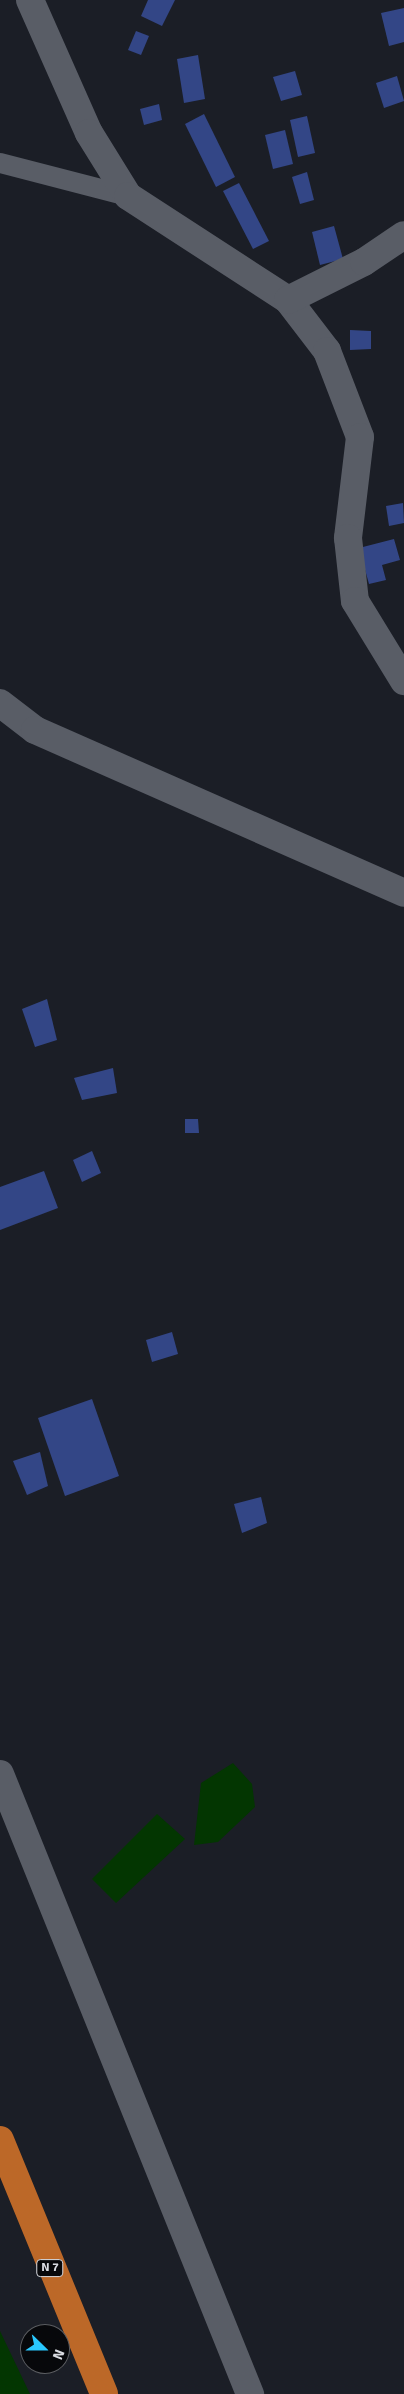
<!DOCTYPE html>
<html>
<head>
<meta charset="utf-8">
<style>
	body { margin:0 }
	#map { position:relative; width:404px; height:2394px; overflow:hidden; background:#1b1e26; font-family:Signika,sans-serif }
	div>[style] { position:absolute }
	.green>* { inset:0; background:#033601 }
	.building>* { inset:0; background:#334686 }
	.service>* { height:20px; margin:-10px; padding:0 10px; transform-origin:10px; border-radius:10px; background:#595d66 }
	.minor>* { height:28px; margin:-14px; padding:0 14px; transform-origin:14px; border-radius:14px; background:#595d66 }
	.trunk>* { height:28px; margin:-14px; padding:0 14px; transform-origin:14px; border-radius:14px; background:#bc6828 }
	span { translate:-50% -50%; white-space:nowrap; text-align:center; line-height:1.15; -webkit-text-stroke:4px #07080b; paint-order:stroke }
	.shield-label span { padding:1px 4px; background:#07080b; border:1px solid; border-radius:4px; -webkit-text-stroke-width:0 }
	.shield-label { font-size:12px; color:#dadce2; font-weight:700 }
	.north { position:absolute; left:20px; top:2324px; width:50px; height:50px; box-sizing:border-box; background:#07080b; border:1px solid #5b5d61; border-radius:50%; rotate:112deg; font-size:14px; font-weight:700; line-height:20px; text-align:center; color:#dadce2 }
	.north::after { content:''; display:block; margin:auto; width:18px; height:22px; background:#29c8ff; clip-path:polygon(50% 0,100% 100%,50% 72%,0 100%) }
</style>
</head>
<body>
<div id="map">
	<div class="green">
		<div style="clip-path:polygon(233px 1763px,252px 1784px,255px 1807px,218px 1842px,194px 1845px,201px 1783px)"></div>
		<div style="clip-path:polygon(157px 1814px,185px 1839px,116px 1903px,92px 1879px)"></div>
		<div style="clip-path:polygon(0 2331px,30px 2394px,0 2394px)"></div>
	</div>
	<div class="building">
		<div style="clip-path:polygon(148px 0,175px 0,162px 26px,141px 16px)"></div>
		<div style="clip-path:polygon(404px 8px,404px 42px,389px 46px,381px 13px)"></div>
		<div style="clip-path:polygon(136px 31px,149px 36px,141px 55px,128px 50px)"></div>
		<div style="clip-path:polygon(198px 55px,205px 99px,184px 103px,177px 59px)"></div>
		<div style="clip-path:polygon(295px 71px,302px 95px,281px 101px,273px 77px)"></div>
		<div style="clip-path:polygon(397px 76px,404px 101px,384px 108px,376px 83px)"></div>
		<div style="clip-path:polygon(159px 104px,162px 120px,144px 125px,140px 109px)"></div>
		<div style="clip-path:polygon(204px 114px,235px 177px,216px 187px,185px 124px)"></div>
		<div style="clip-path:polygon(307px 116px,315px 153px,298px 157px,290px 120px)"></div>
		<div style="clip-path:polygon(285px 130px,293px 164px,273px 169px,265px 135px)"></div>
		<div style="clip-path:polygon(307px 172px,314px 200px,300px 204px,292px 177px)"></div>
		<div style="clip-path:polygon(239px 183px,269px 241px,253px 249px,223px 191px)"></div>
		<div style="clip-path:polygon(334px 226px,343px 259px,320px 265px,312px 232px)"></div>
		<div style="clip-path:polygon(350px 330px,371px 331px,371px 349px,350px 350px)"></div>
		<div style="clip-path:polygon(403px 503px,404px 523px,389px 526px,386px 506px)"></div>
		<div style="clip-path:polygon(394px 539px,400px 560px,382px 565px,386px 580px,369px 584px,359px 548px)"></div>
		<div style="clip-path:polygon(47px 999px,57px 1040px,35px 1047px,22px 1009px)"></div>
		<div style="clip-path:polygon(113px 1068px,117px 1093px,82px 1100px,74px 1078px)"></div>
		<div style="clip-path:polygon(185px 1119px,198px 1119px,199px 1133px,185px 1133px)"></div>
		<div style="clip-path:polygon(92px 1151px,101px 1173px,82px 1182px,73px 1160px)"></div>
		<div style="clip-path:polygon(44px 1171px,58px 1208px,0 1230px,0 1187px)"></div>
		<div style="clip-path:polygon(172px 1332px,178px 1354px,152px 1362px,146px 1340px)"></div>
		<div style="clip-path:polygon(92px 1399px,119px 1476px,65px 1496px,38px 1418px)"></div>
		<div style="clip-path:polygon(40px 1452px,48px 1486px,27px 1495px,13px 1461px)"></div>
		<div style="clip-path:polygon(261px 1497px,267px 1523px,242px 1533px,234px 1504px)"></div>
	</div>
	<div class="service">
		<div style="left:0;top:163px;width:132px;rotate:14.5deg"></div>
	</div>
	<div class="minor">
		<div style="left:30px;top:0;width:145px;rotate:66.1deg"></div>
		<div style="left:89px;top:133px;width:74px;rotate:58.2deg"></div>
		<div style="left:128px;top:196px;width:191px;rotate:33deg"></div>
		<div style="left:288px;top:300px;width:64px;rotate:52.6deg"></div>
		<div style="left:327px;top:351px;width:92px;rotate:69deg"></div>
		<div style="left:360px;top:437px;width:102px;rotate:96.8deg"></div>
		<div style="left:348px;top:538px;width:63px;rotate:83.7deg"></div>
		<div style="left:355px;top:601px;width:94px;rotate:58.5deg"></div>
		<div style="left:288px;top:300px;width:85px;rotate:-26.6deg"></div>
		<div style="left:364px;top:262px;width:48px;rotate:-34deg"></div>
		<div style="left:0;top:703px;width:44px;rotate:37.6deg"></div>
		<div style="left:35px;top:730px;width:403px;rotate:23.8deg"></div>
		<div style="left:0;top:1774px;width:669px;rotate:68.04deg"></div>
	</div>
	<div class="trunk">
		<div style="left:0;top:2140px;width:274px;rotate:67.7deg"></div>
	</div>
	<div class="shield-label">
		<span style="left:50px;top:2268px">N 7</span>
	</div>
	<div class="north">N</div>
</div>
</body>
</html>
